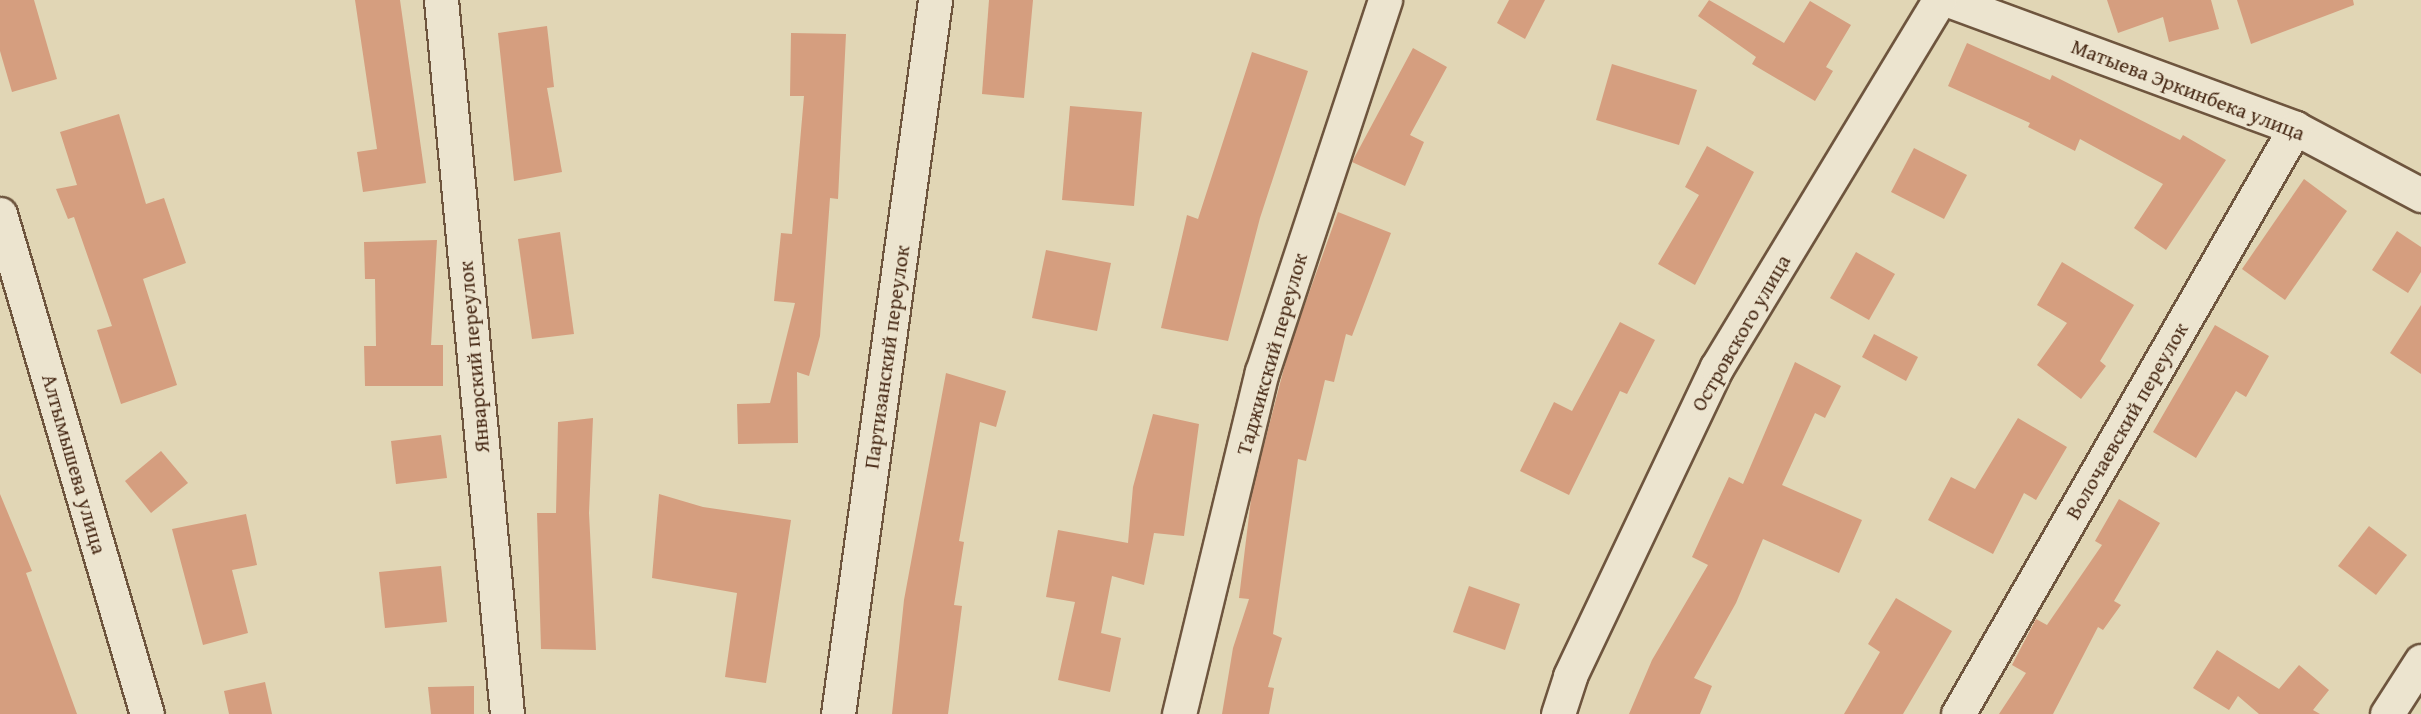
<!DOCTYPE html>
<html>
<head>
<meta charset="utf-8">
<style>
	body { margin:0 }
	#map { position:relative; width:2421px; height:714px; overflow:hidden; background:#e1d6b5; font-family:"Gentium Book Plus",serif }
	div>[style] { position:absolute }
	.building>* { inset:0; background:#d59e7f }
	.roads { filter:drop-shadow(2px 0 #6e553e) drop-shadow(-2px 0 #6e553e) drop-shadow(0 2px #6e553e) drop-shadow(0 -2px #6e553e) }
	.minor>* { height:33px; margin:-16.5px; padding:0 16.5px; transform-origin:16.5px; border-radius:16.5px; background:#ece4cf }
	.secondary>* { height:33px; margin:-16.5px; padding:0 16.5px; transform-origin:16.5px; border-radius:16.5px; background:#ece4cf }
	span { translate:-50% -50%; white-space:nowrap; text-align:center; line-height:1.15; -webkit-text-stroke:4.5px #ece4cf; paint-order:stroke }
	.street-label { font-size:21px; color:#482a16 }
</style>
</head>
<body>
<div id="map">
	<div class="building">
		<div style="clip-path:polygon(0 0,34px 0,57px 79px,12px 92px,0 51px)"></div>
		<div style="clip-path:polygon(355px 0,400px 0,426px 183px,363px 192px,357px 152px,377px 149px)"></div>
		<div style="clip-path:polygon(989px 0,1033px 0,1024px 98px,982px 94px)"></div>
		<div style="clip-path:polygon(1509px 0,1545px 0,1525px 39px,1497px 23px)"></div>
		<div style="clip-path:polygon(1709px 0,1784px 43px,1810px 1px,1851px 25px,1826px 67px,1833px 71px,1815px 101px,1752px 64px,1756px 57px,1698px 16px)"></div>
		<div style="clip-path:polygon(2107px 0,2211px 0,2219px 29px,2169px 42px,2163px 17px,2118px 33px)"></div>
		<div style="clip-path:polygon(2237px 0,2353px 0,2354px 5px,2251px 44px)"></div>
		<div style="clip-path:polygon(547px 26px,554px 87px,547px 88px,562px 172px,514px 181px,498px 33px)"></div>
		<div style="clip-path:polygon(791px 33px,846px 34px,838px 199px,830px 198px,820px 336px,809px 376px,797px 372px,798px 443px,738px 444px,737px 404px,770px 403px,795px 303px,774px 301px,781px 233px,792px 234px,804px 96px,790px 96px)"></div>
		<div style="clip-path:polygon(1967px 43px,2050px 80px,2052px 75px,2180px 140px,2183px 135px,2226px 160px,2166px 250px,2134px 228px,2163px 184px,2080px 139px,2075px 151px,2028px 127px,2030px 123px,1948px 86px)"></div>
		<div style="clip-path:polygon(1413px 48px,1447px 67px,1410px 135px,1424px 142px,1405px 186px,1352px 162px)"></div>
		<div style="clip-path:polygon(1252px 52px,1308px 71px,1260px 218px,1228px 341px,1161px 328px,1187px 215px,1198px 219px)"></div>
		<div style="clip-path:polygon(1612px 64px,1697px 90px,1679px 145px,1596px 120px)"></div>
		<div style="clip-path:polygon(1070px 106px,1142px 112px,1134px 206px,1062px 200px)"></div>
		<div style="clip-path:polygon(119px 114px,146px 204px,164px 198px,186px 263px,143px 279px,177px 385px,121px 404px,97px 330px,112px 326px,74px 217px,68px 219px,56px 189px,77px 185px,60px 132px)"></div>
		<div style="clip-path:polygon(1707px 146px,1754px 172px,1695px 285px,1658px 264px,1699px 195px,1685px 187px)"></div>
		<div style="clip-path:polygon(1914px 148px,1967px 175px,1944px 219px,1891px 192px)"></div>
		<div style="clip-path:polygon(2304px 179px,2347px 211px,2285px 300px,2242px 269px)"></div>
		<div style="clip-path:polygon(1338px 212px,1391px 233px,1352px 336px,1346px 334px,1334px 382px,1325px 380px,1306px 461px,1298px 459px,1273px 634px,1282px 638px,1268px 687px,1274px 688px,1269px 714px,1222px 714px,1233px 648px,1249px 599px,1239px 598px,1252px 491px,1289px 349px)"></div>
		<div style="clip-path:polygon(2397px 231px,2421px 247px,2421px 272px,2408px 293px,2372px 270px)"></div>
		<div style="clip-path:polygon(560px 232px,574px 334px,532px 339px,518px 239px)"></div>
		<div style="clip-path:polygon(437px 240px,431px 345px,443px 345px,443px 386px,365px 386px,364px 346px,376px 346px,375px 279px,365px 279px,364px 242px)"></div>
		<div style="clip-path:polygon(1046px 250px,1111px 263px,1097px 331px,1032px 318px)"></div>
		<div style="clip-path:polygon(1856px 252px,1895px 274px,1869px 320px,1830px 298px)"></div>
		<div style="clip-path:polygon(2062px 262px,2134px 305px,2100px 361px,2106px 366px,2081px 399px,2037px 365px,2067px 323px,2037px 305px)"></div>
		<div style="clip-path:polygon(2421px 305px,2421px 374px,2390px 353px)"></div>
		<div style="clip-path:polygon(1620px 322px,1655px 340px,1627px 394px,1620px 391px,1569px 495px,1520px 471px,1554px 402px,1572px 411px)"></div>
		<div style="clip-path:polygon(2215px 325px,2269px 356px,2246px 397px,2236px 391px,2196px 458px,2153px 432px)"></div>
		<div style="clip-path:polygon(1874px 334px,1918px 357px,1906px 381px,1862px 357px)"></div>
		<div style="clip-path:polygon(1795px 362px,1841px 386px,1825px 418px,1815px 413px,1782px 485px,1862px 520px,1839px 573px,1763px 539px,1736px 603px,1694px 678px,1712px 686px,1700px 714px,1629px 714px,1652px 660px,1708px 565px,1692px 557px,1729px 477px,1743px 484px)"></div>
		<div style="clip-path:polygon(946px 373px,1006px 391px,996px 427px,980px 422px,959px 541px,964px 542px,954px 605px,962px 606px,948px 714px,892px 714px,904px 600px)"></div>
		<div style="clip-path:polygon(1153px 414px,1199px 424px,1184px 536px,1154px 533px,1144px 585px,1112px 576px,1101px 633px,1121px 638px,1110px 692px,1058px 680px,1075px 602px,1046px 597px,1058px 530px,1128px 543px,1133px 487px)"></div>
		<div style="clip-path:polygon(593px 418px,589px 513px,596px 650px,541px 649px,537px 513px,556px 513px,558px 422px)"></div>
		<div style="clip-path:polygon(2018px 418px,2067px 447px,2036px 500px,2024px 493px,1993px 554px,1928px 520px,1951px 477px,1975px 489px)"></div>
		<div style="clip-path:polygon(441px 435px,447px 478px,396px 484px,391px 441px)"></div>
		<div style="clip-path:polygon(161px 451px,188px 483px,151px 513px,125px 481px)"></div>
		<div style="clip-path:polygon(0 494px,32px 571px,26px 573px,77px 714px,0 714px)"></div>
		<div style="clip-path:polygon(659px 494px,703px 507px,791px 520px,766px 683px,725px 677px,737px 593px,652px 578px)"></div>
		<div style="clip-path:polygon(2119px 499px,2160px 523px,2114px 601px,2121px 605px,2103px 630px,2098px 627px,2053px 714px,1999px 714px,2026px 673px,2012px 665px,2036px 619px,2047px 625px,2102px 545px,2095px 541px)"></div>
		<div style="clip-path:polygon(246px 514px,257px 565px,232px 570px,248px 633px,203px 645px,172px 529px)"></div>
		<div style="clip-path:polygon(2369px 526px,2407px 555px,2376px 595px,2338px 566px)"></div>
		<div style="clip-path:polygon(441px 566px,447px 622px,385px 628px,379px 572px)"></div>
		<div style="clip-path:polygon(1469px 586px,1520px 604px,1505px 650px,1453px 632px)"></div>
		<div style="clip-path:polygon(1896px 598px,1952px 631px,1903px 714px,1844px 714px,1880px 652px,1868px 644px)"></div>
		<div style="clip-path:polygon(2217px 650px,2279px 689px,2299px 665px,2329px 690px,2313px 710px,2320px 714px,2259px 714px,2238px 696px,2229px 710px,2193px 688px)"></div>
		<div style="clip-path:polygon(265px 682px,272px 714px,229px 714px,224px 691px)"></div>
		<div style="clip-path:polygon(474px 686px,474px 714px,431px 714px,428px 687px)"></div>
	</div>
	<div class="roads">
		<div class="minor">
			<div style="left:441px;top:0;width:717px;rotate:84.72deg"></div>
			<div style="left:1948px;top:0;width:370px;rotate:20.2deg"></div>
			<div style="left:2295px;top:128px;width:143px;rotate:28deg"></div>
			<div style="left:838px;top:714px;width:721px;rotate:-82.26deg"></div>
			<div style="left:1179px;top:714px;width:352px;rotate:-76.4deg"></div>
			<div style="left:1262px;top:372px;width:392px;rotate:-71.7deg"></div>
			<div style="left:1558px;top:714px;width:40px;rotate:-72deg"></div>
			<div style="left:1570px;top:676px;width:342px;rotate:-64.6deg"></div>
			<div style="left:1717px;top:367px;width:429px;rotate:-58.8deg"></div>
			<div style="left:1958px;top:714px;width:676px;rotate:-60.1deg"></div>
			<div style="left:2387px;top:714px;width:63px;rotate:-57.3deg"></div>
		</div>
		<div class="secondary">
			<div style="left:0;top:214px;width:521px;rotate:73.62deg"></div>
		</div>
	</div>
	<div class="street-label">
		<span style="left:2188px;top:90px;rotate:21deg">Матыева Эркинбека улица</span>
		<span style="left:1741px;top:333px;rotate:-60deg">Островского улица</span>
		<span style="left:1272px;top:354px;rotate:-74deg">Таджикский переулок</span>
		<span style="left:474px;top:357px;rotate:-95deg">Январский переулок</span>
		<span style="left:887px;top:357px;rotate:-82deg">Партизанский переулок</span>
		<span style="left:2127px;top:421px;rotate:-60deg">Волочаевский переулок</span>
		<span style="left:74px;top:464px;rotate:74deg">Алтымышева улица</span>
	</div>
</div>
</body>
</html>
